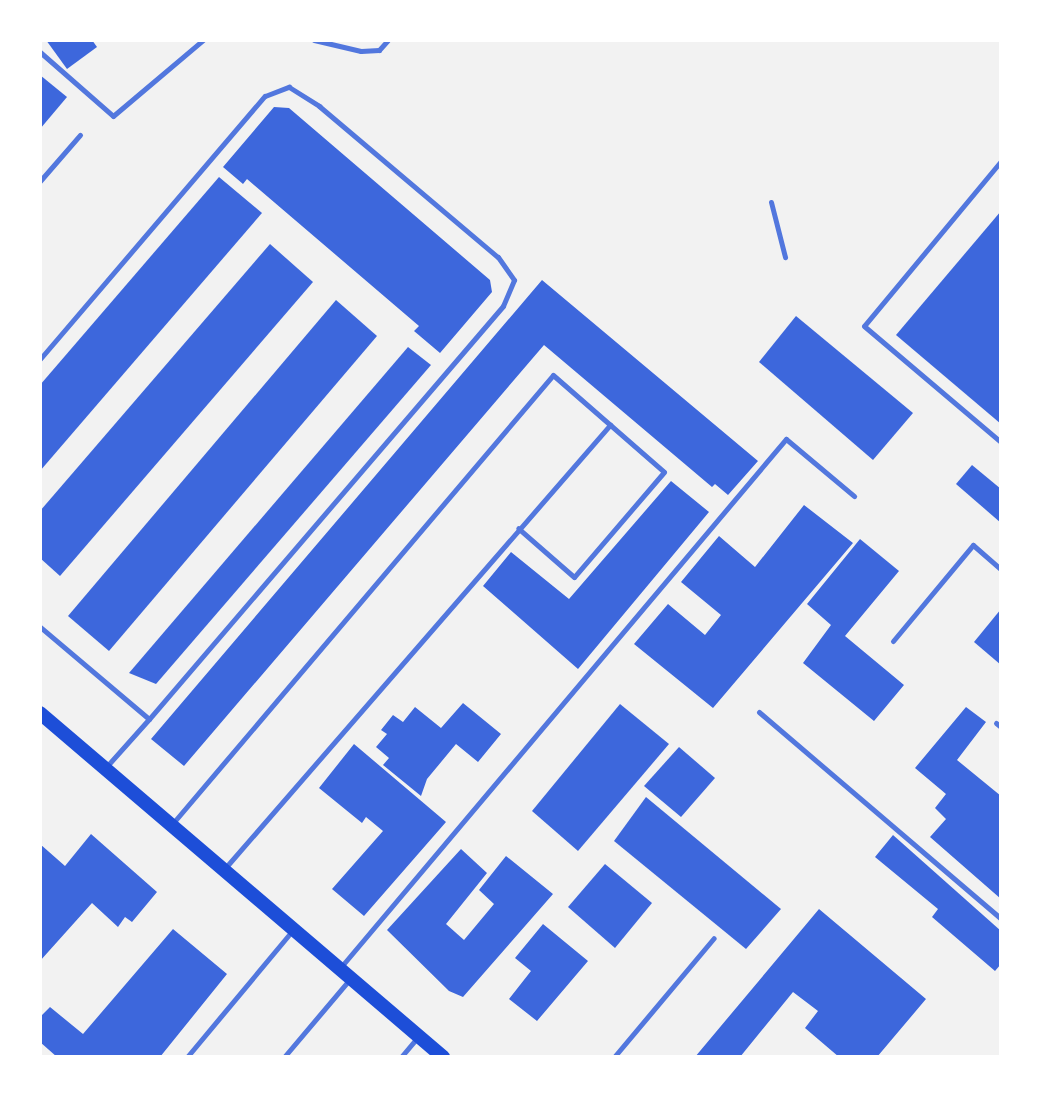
<!DOCTYPE html>
<html>
<head>
<meta charset="utf-8">
<style>
	body { margin:0 }
	#map { position:relative; width:1041px; height:1097px; overflow:hidden; background:#f2f2f2; font-family:Roboto,sans-serif }
	div>[style] { position:absolute }
	.building>* { inset:0; background:#3d67dc }
	.service>* { height:5px; margin:-2.5px; padding:0 2.5px; transform-origin:2.5px; border-radius:2.5px; background:#5277de }
	.secondary>* { height:14px; margin:-7px; padding:0 7px; transform-origin:7px; border-radius:7px; background:#1d4ed8 }
	span { translate:-50% -50%; white-space:nowrap; text-align:center; line-height:1.15; -webkit-text-stroke:7px #fff; paint-order:stroke }
	.frame { position:absolute; inset:0; border:42px solid #fff; pointer-events:none }
</style>
</head>
<body>
<div id="map">
	<div class="building">
		<div style="clip-path:polygon(46px 40px,92px 40px,97px 47px,67px 69px)"></div>
		<div style="clip-path:polygon(40px 75px,67px 97px,40px 129px)"></div>
		<div style="clip-path:polygon(274px 107px,289px 108px,490px 280px,492px 292px,440px 353px,414px 331px,419px 326px,247px 179px,243px 184px,223px 167px)"></div>
		<div style="clip-path:polygon(219px 177px,262px 213px,40px 471px,40px 385px)"></div>
		<div style="clip-path:polygon(1001px 211px,1001px 424px,896px 335px)"></div>
		<div style="clip-path:polygon(270px 244px,313px 282px,60px 576px,40px 558px,40px 511px)"></div>
		<div style="clip-path:polygon(542px 280px,758px 461px,728px 495px,715px 484px,712px 487px,544px 345px,184px 766px,151px 739px)"></div>
		<div style="clip-path:polygon(336px 300px,377px 336px,109px 651px,68px 616px)"></div>
		<div style="clip-path:polygon(796px 316px,913px 413px,873px 460px,759px 362px)"></div>
		<div style="clip-path:polygon(408px 347px,431px 365px,156px 684px,129px 673px)"></div>
		<div style="clip-path:polygon(972px 465px,1001px 489px,1001px 523px,956px 484px)"></div>
		<div style="clip-path:polygon(671px 481px,709px 512px,578px 669px,483px 586px,511px 552px,569px 599px)"></div>
		<div style="clip-path:polygon(804px 505px,853px 543px,713px 708px,634px 644px,668px 604px,705px 635px,721px 615px,681px 582px,719px 536px,755px 567px)"></div>
		<div style="clip-path:polygon(860px 539px,899px 571px,845px 636px,904px 685px,874px 721px,803px 663px,831px 625px,807px 604px)"></div>
		<div style="clip-path:polygon(1001px 609px,1001px 665px,974px 642px)"></div>
		<div style="clip-path:polygon(463px 703px,501px 734px,478px 762px,456px 744px,427px 779px,421px 796px,383px 765px,389px 758px,376px 747px,387px 734px,381px 730px,393px 715px,403px 722px,415px 707px,441px 728px)"></div>
		<div style="clip-path:polygon(620px 704px,669px 744px,578px 851px,532px 811px)"></div>
		<div style="clip-path:polygon(966px 707px,986px 722px,957px 760px,1001px 796px,1001px 899px,930px 837px,946px 819px,935px 808px,946px 794px,915px 768px)"></div>
		<div style="clip-path:polygon(354px 744px,446px 822px,364px 916px,332px 889px,383px 831px,366px 817px,362px 823px,319px 788px)"></div>
		<div style="clip-path:polygon(679px 747px,715px 778px,681px 817px,644px 786px)"></div>
		<div style="clip-path:polygon(646px 797px,781px 909px,746px 949px,614px 841px)"></div>
		<div style="clip-path:polygon(91px 834px,157px 892px,132px 922px,125px 917px,118px 927px,92px 903px,40px 961px,40px 844px,65px 866px)"></div>
		<div style="clip-path:polygon(893px 835px,1001px 931px,1001px 964px,995px 971px,932px 917px,938px 909px,875px 857px)"></div>
		<div style="clip-path:polygon(461px 849px,487px 873px,446px 924px,464px 940px,494px 904px,479px 890px,506px 856px,553px 894px,463px 997px,449px 991px,387px 930px)"></div>
		<div style="clip-path:polygon(605px 864px,652px 903px,615px 948px,568px 907px)"></div>
		<div style="clip-path:polygon(819px 909px,926px 999px,877px 1057px,839px 1057px,805px 1028px,818px 1011px,793px 992px,740px 1057px,695px 1057px)"></div>
		<div style="clip-path:polygon(543px 924px,588px 961px,537px 1021px,509px 999px,531px 971px,515px 958px)"></div>
		<div style="clip-path:polygon(173px 929px,227px 974px,160px 1057px,57px 1057px,40px 1042px,40px 1017px,50px 1007px,83px 1034px)"></div>
	</div>
	<div class="service">
		<div style="left:314px;top:40px;width:48px;rotate:13.2deg"></div>
		<div style="left:361px;top:51px;width:18px;rotate:-3deg"></div>
		<div style="left:379px;top:50px;width:13px;rotate:-48deg"></div>
		<div style="left:40px;top:52px;width:97px;rotate:41.2deg"></div>
		<div style="left:113px;top:116px;width:118px;rotate:-40.2deg"></div>
		<div style="left:1001px;top:161px;width:214px;rotate:129.7deg"></div>
		<div style="left:864px;top:326px;width:180px;rotate:40.3deg"></div>
		<div style="left:40px;top:181px;width:61px;rotate:-49deg"></div>
		<div style="left:771px;top:202px;width:57px;rotate:75.7deg"></div>
		<div style="left:40px;top:359px;width:346px;rotate:-49.5deg"></div>
		<div style="left:265px;top:96px;width:26px;rotate:-21deg"></div>
		<div style="left:289px;top:87px;width:36px;rotate:32deg"></div>
		<div style="left:319px;top:106px;width:234px;rotate:40.2deg"></div>
		<div style="left:498px;top:257px;width:28px;rotate:55deg"></div>
		<div style="left:514px;top:280px;width:28px;rotate:113deg"></div>
		<div style="left:503px;top:306px;width:544px;rotate:130.6deg"></div>
		<div style="left:149px;top:719px;width:143px;rotate:-139.8deg"></div>
		<div style="left:893px;top:641px;width:125px;rotate:-50.2deg"></div>
		<div style="left:973px;top:545px;width:37px;rotate:41deg"></div>
		<div style="left:759px;top:712px;width:318px;rotate:40.5deg"></div>
		<div style="left:996px;top:723px;width:6px;rotate:39deg"></div>
		<div style="left:107px;top:766px;width:63px;rotate:-48.2deg"></div>
		<div style="left:173px;top:823px;width:587px;rotate:-49.69deg"></div>
		<div style="left:553px;top:375px;width:147px;rotate:41.1deg"></div>
		<div style="left:664px;top:472px;width:138px;rotate:130.6deg"></div>
		<div style="left:574px;top:577px;width:74px;rotate:-138.8deg"></div>
		<div style="left:226px;top:867px;width:586px;rotate:-49.02deg"></div>
		<div style="left:340px;top:968px;width:692px;rotate:-49.87deg"></div>
		<div style="left:786px;top:439px;width:89px;rotate:40deg"></div>
		<div style="left:187px;top:1057px;width:165px;rotate:-50.2deg"></div>
		<div style="left:284px;top:1057px;width:102px;rotate:-49.8deg"></div>
		<div style="left:401px;top:1057px;width:25px;rotate:-50deg"></div>
		<div style="left:614px;top:1057px;width:155px;rotate:-50deg"></div>
	</div>
	<div class="secondary">
		<div style="left:40px;top:713px;width:530px;rotate:40.48deg"></div>
	</div>
	<div class="frame"></div>
</div>
</body>
</html>
